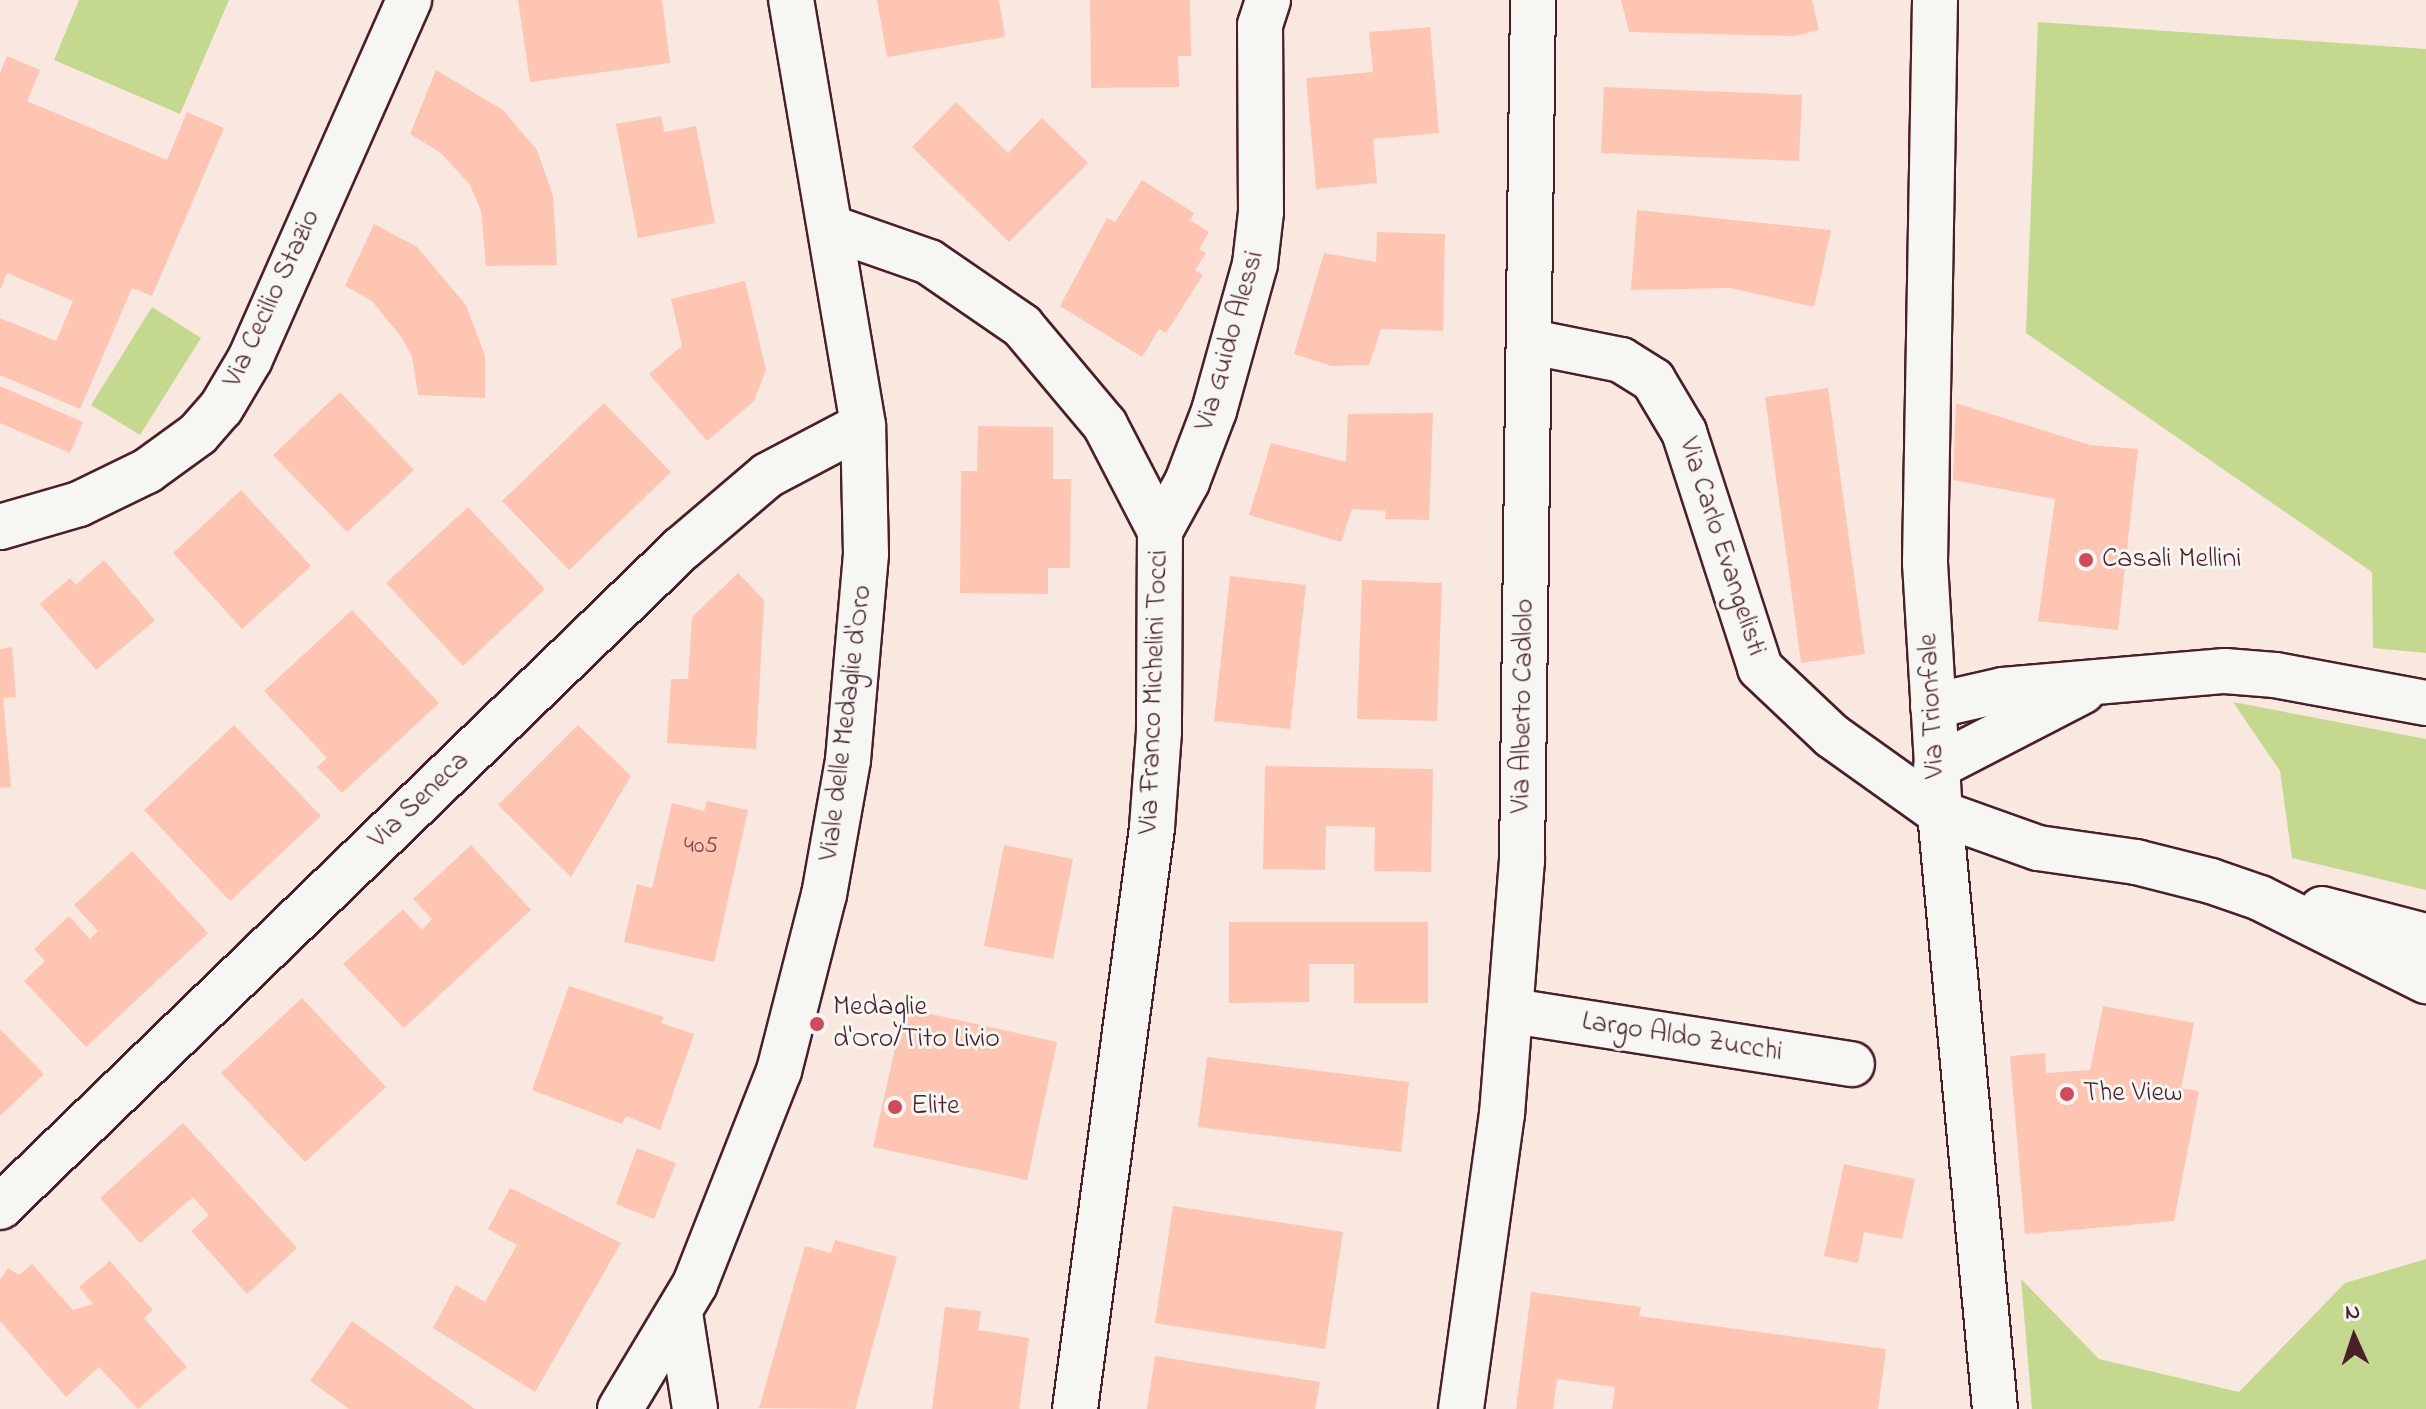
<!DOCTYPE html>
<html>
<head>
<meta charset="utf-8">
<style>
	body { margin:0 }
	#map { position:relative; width:2426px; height:1409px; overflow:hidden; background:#f8e8df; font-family:"Indie Flower",sans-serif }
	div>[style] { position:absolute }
	.green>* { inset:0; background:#c4d98e }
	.building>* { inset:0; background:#fec6b2 }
	.roads { filter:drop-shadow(2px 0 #4a1f2b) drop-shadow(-2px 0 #4a1f2b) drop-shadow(0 2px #4a1f2b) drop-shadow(0 -2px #4a1f2b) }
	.street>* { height:44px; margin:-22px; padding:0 22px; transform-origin:22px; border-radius:22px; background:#f6f6f2 }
	.secondary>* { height:44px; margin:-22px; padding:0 22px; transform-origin:22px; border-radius:22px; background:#f6f6f2 }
	.dots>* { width:22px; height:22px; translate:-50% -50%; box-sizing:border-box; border:4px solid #f6f6f2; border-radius:50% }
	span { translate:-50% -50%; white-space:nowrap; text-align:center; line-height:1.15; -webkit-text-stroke:6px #f6f6f2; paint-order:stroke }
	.number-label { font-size:24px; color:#77494d }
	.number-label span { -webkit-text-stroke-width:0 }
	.street-label { font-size:28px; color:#4a1f2b }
	.poi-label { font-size:28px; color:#4a1f2b }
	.left { translate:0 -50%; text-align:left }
	.north { position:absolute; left:2314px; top:1297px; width:80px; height:80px; -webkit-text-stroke:6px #f6f6f2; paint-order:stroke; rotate:357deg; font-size:22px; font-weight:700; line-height:32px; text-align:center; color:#4a1f2b }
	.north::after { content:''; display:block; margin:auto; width:28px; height:36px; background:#4a1f2b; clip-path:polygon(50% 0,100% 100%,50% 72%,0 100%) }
</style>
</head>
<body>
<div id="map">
	<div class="green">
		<div style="clip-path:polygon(79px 0,229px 0,180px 114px,54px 60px)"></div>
		<div style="clip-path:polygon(2038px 22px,2426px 49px,2426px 653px,2373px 648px,2372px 572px,2026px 333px)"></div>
		<div style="clip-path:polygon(152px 307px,201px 338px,140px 435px,91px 405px)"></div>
		<div style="clip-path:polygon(2233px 702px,2426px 739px,2426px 890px,2292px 858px,2280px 771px)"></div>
		<div style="clip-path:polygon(2426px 1259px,2426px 1409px,2032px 1409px,2021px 1279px,2099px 1359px,2239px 1392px,2345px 1283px)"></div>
	</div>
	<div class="building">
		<div style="clip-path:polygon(518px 0,662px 0,670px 63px,530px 82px)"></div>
		<div style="clip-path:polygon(877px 0,999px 0,1005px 37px,887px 57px)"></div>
		<div style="clip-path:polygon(1090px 0,1190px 0,1191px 56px,1178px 56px,1179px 87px,1091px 88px)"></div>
		<div style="clip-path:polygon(1621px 0,1812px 0,1819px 30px,1795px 36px,1629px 32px)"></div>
		<div style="clip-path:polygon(1430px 27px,1439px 133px,1373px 139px,1377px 183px,1316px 189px,1306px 78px,1373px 72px,1369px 32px)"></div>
		<div style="clip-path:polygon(7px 56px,40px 70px,27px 101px,167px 160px,187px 112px,224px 128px,152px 296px,132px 288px,80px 409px,0 375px,0 318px,56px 341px,73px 301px,7px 273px,0 290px,0 73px)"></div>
		<div style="clip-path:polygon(436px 70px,503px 110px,537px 150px,553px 196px,557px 265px,486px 266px,481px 211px,470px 185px,441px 153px,410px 134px)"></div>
		<div style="clip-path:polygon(1604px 87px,1802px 95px,1799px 161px,1601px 153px)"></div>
		<div style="clip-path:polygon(956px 102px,1008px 153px,1042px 118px,1088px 163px,1009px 242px,912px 147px)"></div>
		<div style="clip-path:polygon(661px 116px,664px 132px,696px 126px,715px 223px,638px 238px,616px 124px)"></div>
		<div style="clip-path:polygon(1142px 180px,1194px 213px,1190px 220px,1209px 232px,1199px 249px,1206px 253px,1195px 270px,1203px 275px,1166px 333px,1159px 329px,1142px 357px,1060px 306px,1107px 218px,1115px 222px)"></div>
		<div style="clip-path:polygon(1637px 210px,1831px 230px,1814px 307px,1730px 288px,1631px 290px)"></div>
		<div style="clip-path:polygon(374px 224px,417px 247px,466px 305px,485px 356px,485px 398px,418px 395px,412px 357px,402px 338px,372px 301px,345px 286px)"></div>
		<div style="clip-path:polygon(1377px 232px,1445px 234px,1443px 331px,1381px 329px,1369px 365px,1332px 366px,1294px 354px,1324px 253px,1376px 262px)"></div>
		<div style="clip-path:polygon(745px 281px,766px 370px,754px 401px,707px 441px,649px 374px,682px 346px,671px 299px)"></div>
		<div style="clip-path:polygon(0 386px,83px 422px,70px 453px,0 423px)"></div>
		<div style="clip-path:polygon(1828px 388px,1865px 654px,1801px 663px,1765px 397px)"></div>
		<div style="clip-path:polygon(340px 392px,414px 470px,347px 532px,273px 455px)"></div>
		<div style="clip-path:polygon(604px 403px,671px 472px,569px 570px,502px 501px)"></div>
		<div style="clip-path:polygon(1956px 403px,2090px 445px,2138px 449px,2118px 630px,2038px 621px,2055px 499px,1953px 480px)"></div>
		<div style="clip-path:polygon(1433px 413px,1429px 520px,1385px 519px,1386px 511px,1352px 509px,1341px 542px,1249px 515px,1271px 443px,1346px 462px,1348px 414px)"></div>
		<div style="clip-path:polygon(978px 426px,1053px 427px,1053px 479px,1071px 479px,1070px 568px,1048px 568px,1048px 594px,960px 593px,961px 471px,977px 471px)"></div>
		<div style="clip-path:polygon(241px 490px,311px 566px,242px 629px,173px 553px)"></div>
		<div style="clip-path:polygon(468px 507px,545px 589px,463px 666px,386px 583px)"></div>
		<div style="clip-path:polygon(104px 560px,155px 620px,96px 670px,40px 604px,70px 578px,76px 585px)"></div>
		<div style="clip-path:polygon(738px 573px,764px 600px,756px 749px,667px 743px,671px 679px,688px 679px,692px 617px)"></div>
		<div style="clip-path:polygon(1230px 576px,1306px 585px,1290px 729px,1214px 721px)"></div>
		<div style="clip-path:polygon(1362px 580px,1442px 583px,1437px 721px,1357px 719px)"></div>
		<div style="clip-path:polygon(352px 610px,439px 703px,342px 793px,317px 767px,327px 758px,264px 691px)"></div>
		<div style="clip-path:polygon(12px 647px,16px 697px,3px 698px,11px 787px,0 788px,0 649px)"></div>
		<div style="clip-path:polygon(234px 725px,321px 816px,230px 901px,144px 810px)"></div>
		<div style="clip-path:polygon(578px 725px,631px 776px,571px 877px,498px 805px)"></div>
		<div style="clip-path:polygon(1265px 766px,1433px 769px,1431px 872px,1374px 871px,1375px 827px,1326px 826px,1325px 870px,1263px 869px)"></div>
		<div style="clip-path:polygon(707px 801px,748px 810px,714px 962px,624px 942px,637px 884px,652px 888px,672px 803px,704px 811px)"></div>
		<div style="clip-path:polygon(471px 845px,531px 910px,404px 1028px,343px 964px,403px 909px,422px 930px,432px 919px,413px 899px)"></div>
		<div style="clip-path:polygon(1004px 845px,1073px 859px,1053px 959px,984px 946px)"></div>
		<div style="clip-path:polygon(132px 851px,208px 933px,86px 1047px,24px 981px,45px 961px,34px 949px,69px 916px,90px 939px,98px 931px,74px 905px)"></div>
		<div style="clip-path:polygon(1229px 922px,1428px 922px,1428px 1003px,1354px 1003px,1354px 964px,1309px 964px,1309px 1002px,1229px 1003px)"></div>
		<div style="clip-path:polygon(569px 986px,664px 1017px,661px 1023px,694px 1034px,660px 1130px,626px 1116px,622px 1124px,532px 1090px)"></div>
		<div style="clip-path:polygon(302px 998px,386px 1087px,305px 1162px,221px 1073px)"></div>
		<div style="clip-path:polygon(2103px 1006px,2194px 1023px,2181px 1088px,2199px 1091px,2174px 1221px,2025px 1234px,2010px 1056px,2045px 1053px,2046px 1073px,2090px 1070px)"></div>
		<div style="clip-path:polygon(904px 1008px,1057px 1042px,1027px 1180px,873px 1147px)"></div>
		<div style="clip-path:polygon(0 1029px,44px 1074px,0 1116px)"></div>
		<div style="clip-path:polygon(1207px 1057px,1409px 1082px,1401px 1152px,1198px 1127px)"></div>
		<div style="clip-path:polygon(183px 1123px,297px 1248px,247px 1294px,191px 1231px,209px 1215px,193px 1197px,140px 1243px,100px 1198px)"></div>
		<div style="clip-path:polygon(637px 1148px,676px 1163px,654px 1219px,616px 1204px)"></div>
		<div style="clip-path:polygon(1844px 1164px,1915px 1179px,1902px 1239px,1864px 1232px,1858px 1263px,1824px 1256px)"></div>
		<div style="clip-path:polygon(510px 1188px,621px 1243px,535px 1392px,433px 1328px,456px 1285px,485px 1302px,517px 1245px,488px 1229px)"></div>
		<div style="clip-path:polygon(1173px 1206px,1343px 1232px,1325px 1349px,1155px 1323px)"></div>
		<div style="clip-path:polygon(835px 1240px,897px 1257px,855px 1409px,759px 1408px,805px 1246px,831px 1253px)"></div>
		<div style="clip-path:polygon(110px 1261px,153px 1310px,144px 1318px,187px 1367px,138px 1409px,99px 1367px,66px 1397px,0 1321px,0 1280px,8px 1268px,19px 1275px,32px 1264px,73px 1310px,93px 1304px,79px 1287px)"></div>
		<div style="clip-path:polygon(1531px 1292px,1641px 1307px,1639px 1316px,1886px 1349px,1878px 1409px,1612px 1409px,1615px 1387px,1557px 1379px,1553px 1409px,1516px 1409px)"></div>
		<div style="clip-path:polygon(945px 1307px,981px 1311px,978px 1330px,1029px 1338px,1019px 1409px,932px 1409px)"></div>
		<div style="clip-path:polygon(352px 1321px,475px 1409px,349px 1409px,310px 1381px)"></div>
		<div style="clip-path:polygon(1155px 1356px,1320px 1382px,1315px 1409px,1147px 1409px)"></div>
	</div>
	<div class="roads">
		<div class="street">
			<div style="left:832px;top:228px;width:103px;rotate:19.3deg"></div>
			<div style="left:929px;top:262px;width:113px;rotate:34.5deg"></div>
			<div style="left:1022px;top:326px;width:129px;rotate:50deg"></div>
			<div style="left:1105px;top:425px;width:119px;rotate:62.6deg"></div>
			<div style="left:1160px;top:531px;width:201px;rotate:90.3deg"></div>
			<div style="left:1159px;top:732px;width:96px;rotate:94.2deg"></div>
			<div style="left:1152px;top:828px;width:586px;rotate:97.55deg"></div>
			<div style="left:1532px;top:342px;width:91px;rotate:11.4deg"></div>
			<div style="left:1621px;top:360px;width:38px;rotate:32deg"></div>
			<div style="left:1653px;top:380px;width:61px;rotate:59.2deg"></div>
			<div style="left:1684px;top:432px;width:248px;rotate:72.1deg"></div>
			<div style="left:1760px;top:668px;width:99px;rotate:43.4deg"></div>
			<div style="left:1832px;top:736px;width:133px;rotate:35.5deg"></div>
			<div style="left:0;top:527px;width:82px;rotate:-16.2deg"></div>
			<div style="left:79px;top:504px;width:76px;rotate:-25.9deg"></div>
			<div style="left:147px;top:471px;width:63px;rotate:-36deg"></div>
			<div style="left:198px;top:434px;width:35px;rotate:-49deg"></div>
			<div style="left:221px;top:408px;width:57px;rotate:-59.4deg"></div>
			<div style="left:250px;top:359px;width:393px;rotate:-66.1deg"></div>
			<div style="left:1160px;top:531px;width:56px;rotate:-61.1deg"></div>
			<div style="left:1187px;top:482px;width:76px;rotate:-69.2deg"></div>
			<div style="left:1214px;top:411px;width:153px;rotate:-74.4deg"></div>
			<div style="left:1255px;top:264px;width:52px;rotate:-83.4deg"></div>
			<div style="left:1261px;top:212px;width:187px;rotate:-90.3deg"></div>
			<div style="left:1260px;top:25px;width:26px;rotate:-72deg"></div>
			<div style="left:1933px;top:706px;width:72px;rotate:-12.9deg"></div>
			<div style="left:2003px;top:690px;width:223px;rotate:-4.9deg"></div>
			<div style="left:2225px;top:671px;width:50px;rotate:4.6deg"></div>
			<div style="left:2275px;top:675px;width:154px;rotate:10.5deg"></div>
			<div style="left:1936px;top:767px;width:165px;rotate:-27.3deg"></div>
			<div style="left:1512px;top:1011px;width:344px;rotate:8.9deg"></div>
			<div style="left:0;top:1207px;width:947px;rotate:-44.02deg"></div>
			<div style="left:681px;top:549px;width:114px;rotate:-40.4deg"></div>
			<div style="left:768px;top:475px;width:107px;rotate:-27.8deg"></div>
			<div style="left:680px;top:1313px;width:97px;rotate:81.1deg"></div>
			<div style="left:1461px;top:1409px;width:298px;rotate:-82.1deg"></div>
			<div style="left:1502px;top:1114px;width:254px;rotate:-85.5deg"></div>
			<div style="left:1522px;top:861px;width:861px;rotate:-89.27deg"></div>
		</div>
		<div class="secondary">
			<div style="left:1935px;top:0;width:563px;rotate:91.02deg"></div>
			<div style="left:1925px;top:563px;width:250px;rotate:86.6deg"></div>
			<div style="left:1940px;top:813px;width:599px;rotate:84.73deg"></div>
			<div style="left:1940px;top:813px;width:104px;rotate:19.7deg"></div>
			<div style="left:2038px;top:848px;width:99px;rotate:8.1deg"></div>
			<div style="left:2136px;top:862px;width:77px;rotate:14.2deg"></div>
			<div style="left:2211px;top:881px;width:52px;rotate:19.1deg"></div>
			<div style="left:2260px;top:898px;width:186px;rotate:26.6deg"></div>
			<div style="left:2322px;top:909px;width:107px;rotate:14.6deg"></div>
			<div style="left:620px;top:1409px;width:146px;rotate:-59deg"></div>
			<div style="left:695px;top:1284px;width:229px;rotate:-68.5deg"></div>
			<div style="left:779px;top:1071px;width:182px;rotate:-75.7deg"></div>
			<div style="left:824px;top:895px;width:137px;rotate:-79.9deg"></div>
			<div style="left:848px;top:760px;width:207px;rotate:-85deg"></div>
			<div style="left:866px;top:554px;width:129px;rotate:-91.3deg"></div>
			<div style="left:863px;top:425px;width:431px;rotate:-99.6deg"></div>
		</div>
	</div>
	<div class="dots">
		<div style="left:2086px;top:560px;background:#d1495b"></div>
		<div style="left:817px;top:1024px;background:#d1495b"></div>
		<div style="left:2067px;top:1094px;background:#d1495b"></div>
		<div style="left:895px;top:1107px;background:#d1495b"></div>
	</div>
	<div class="number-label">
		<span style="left:701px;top:847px">405</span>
	</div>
	<div class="street-label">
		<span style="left:273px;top:299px;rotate:-65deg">Via Cecilio Stazio</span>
		<span style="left:1231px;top:341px;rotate:-74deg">Via Guido Alessi</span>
		<span style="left:1721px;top:547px;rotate:72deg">Via Carlo Evangelisti</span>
		<span style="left:1155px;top:692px;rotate:-88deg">Via Franco Michelini Tocci</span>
		<span style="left:1524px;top:706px;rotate:-89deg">Via Alberto Cadlolo</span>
		<span style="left:1933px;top:706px;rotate:-93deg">Via Trionfale</span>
		<span style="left:847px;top:723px;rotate:-83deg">Viale delle Medaglie d'Oro</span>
		<span style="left:420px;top:801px;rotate:-44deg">Via Seneca</span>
		<span style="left:1682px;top:1038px;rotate:9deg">Largo Aldo Zucchi</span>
	</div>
	<div class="poi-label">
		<span class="left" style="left:2102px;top:560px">Casali Mellini</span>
		<span class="left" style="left:833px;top:1024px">Medaglie<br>d'Oro/Tito Livio</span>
		<span class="left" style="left:2083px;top:1094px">The View</span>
		<span class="left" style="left:911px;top:1107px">Elite</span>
	</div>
	<div class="north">N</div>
</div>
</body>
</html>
